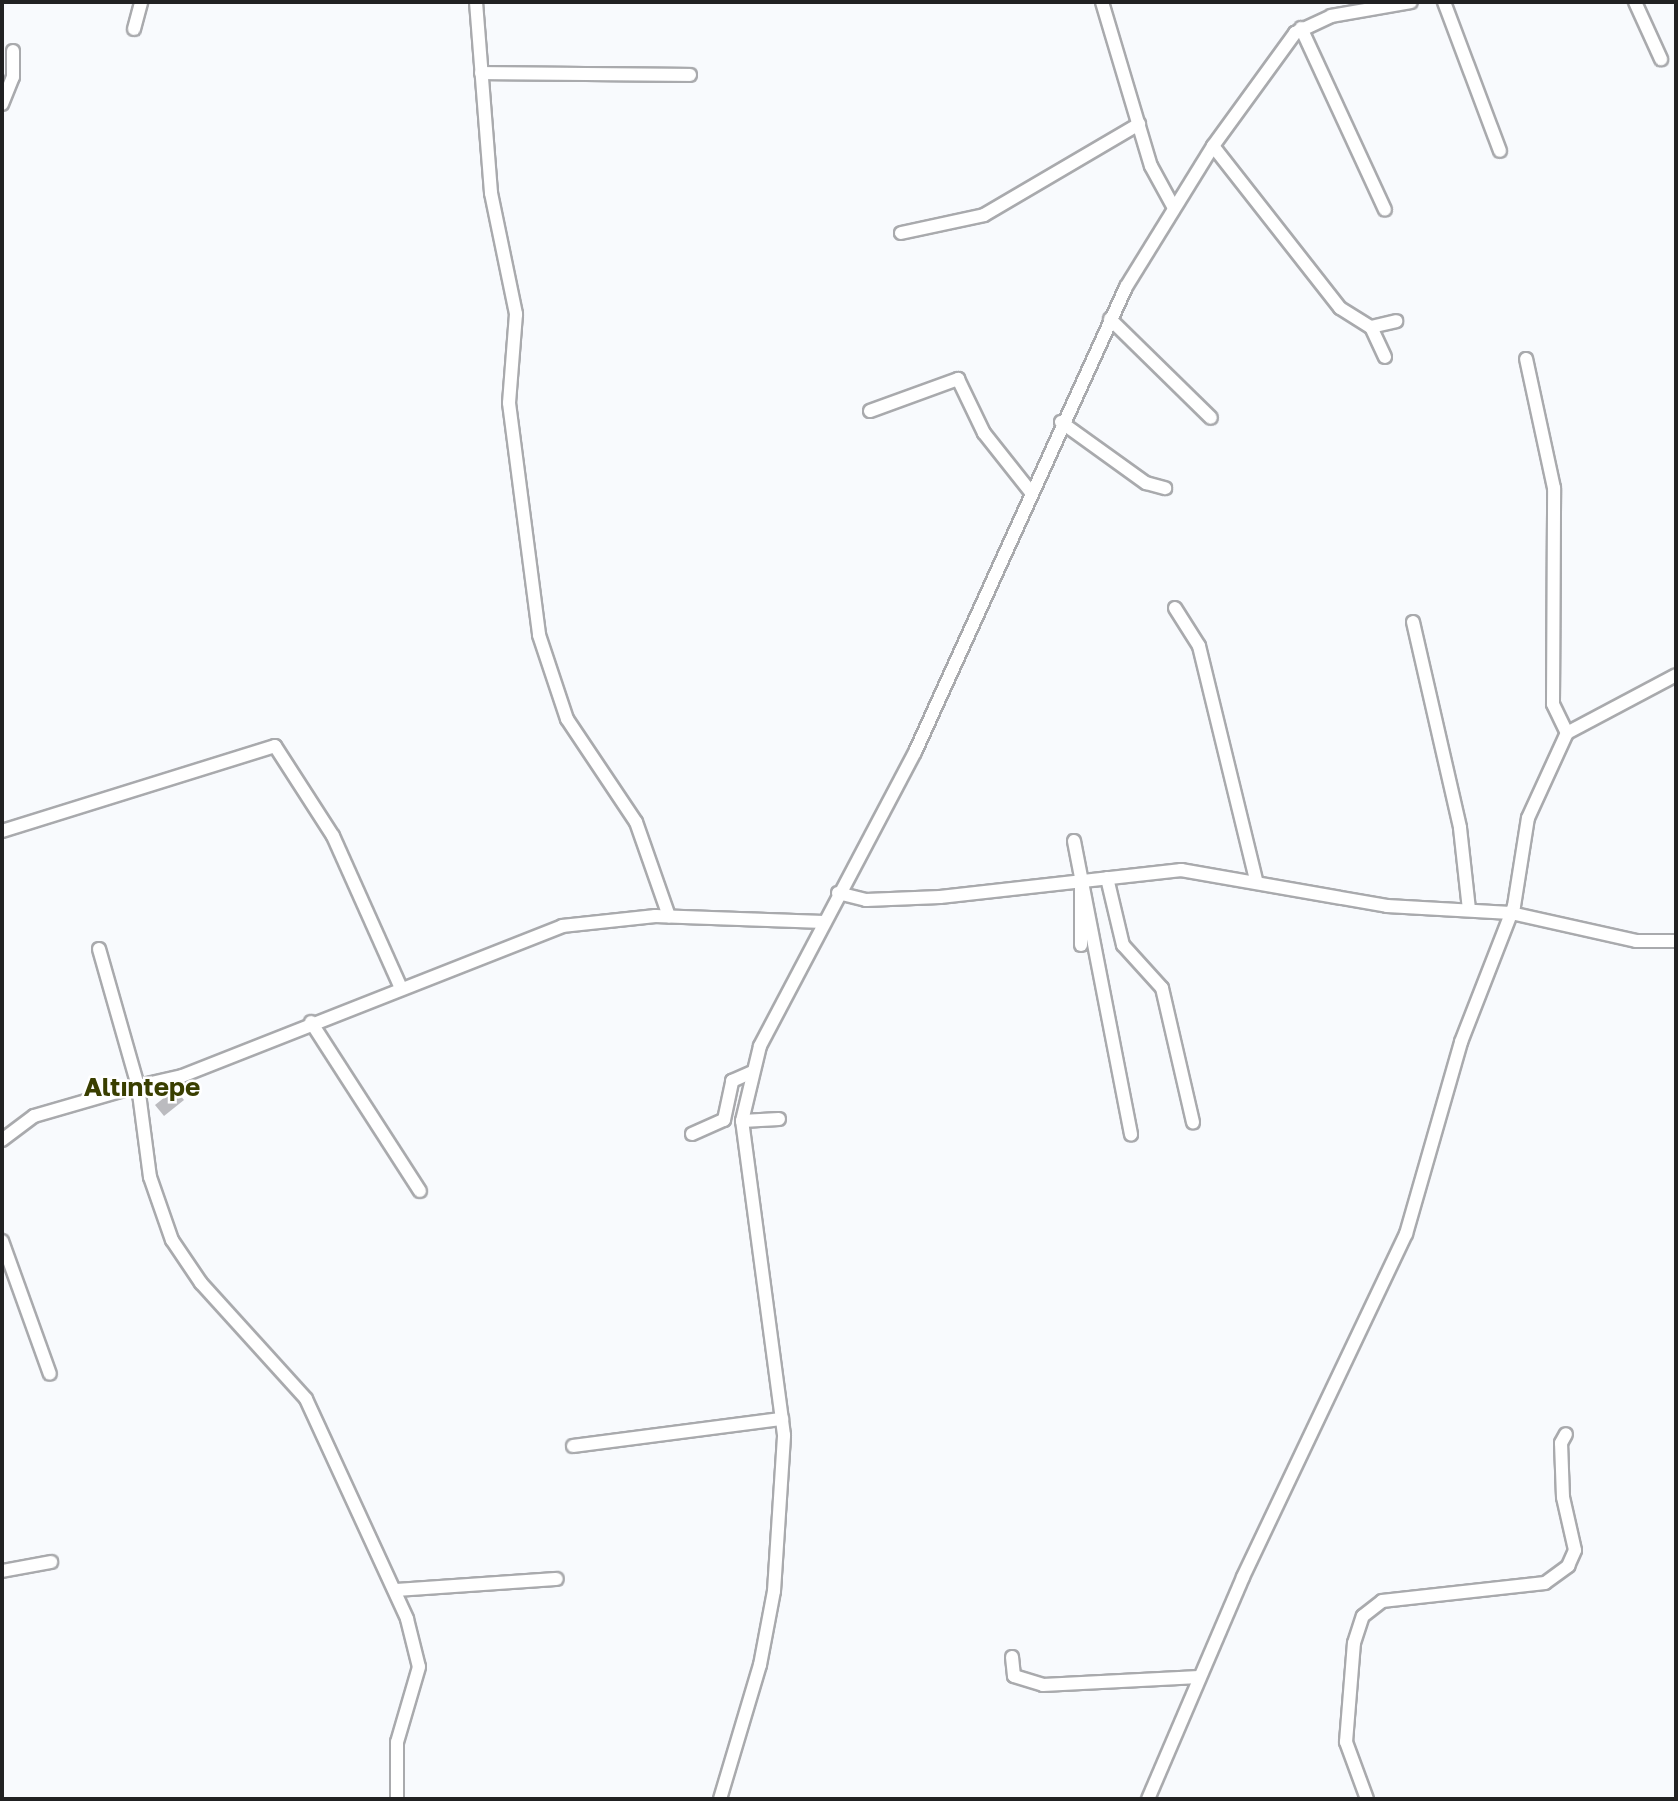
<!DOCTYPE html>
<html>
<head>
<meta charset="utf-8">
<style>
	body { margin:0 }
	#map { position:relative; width:1678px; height:1801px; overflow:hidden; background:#f8fafd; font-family:"Golos Text",sans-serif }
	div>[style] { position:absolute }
	.building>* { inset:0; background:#bbbbbf }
	.roads { filter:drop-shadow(2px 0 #a9aaad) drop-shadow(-2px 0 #a9aaad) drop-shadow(0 2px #a9aaad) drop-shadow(0 -2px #a9aaad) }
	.minor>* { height:12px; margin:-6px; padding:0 6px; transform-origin:6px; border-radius:6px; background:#fff }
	span { translate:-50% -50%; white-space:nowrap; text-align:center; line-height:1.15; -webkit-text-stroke:5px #fff; paint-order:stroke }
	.district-label { font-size:26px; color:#393e00; font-weight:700 }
	.frame { position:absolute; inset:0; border:4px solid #212122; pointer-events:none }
</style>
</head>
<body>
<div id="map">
	<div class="building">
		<div style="clip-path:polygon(175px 1089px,184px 1100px,164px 1116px,155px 1105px)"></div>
	</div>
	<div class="roads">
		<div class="minor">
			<div style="left:476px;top:2px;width:192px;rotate:85.5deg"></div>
			<div style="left:491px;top:193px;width:124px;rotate:78.3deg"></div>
			<div style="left:516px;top:314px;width:89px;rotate:94.5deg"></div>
			<div style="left:509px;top:403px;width:234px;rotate:82.6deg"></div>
			<div style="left:539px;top:635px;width:89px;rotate:71.6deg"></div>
			<div style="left:567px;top:719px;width:124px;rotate:56.2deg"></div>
			<div style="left:636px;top:822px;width:100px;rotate:70.7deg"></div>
			<div style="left:1102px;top:2px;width:171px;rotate:73.4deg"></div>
			<div style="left:1151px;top:166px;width:48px;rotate:61.3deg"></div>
			<div style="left:1444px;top:2px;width:159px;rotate:69.4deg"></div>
			<div style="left:1635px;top:2px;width:63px;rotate:65.5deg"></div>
			<div style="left:1301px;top:28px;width:200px;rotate:65.2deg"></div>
			<div style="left:134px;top:29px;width:28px;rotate:-75deg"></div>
			<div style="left:481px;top:73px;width:209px;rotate:0.5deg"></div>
			<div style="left:2px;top:104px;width:29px;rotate:-68deg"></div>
			<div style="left:13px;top:77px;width:26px;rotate:-90deg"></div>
			<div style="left:1213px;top:146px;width:206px;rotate:51.9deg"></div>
			<div style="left:1340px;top:308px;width:36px;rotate:32deg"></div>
			<div style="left:1371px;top:327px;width:26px;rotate:-13deg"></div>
			<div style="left:901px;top:233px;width:85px;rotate:-12.2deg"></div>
			<div style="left:984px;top:215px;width:180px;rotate:-30.4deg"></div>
			<div style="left:1110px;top:319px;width:141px;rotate:44.4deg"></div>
			<div style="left:1371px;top:327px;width:33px;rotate:65deg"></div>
			<div style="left:870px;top:411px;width:94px;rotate:-20deg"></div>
			<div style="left:958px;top:379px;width:60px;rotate:64.3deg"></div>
			<div style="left:984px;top:433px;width:74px;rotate:51.6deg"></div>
			<div style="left:1061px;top:422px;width:105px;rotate:35.7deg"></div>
			<div style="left:1146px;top:483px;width:20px;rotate:15deg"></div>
			<div style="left:1175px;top:608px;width:45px;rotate:57.7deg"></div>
			<div style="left:1199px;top:646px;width:240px;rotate:76.3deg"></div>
			<div style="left:1413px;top:622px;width:211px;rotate:77.1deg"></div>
			<div style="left:1460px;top:828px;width:81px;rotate:83.7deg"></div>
			<div style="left:1567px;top:733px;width:123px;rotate:-28deg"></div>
			<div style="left:2px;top:831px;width:286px;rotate:-17.3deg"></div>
			<div style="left:275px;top:746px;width:107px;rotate:57.2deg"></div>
			<div style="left:333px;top:836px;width:164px;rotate:65.9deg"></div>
			<div style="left:1074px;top:841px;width:299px;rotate:79deg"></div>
			<div style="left:1107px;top:878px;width:69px;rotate:76.6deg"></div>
			<div style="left:1123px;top:945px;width:58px;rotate:47.8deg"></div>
			<div style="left:1162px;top:988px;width:138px;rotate:77deg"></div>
			<div style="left:1081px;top:883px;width:62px;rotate:90deg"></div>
			<div style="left:838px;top:893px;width:29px;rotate:14deg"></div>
			<div style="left:866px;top:900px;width:74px;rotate:-2.3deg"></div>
			<div style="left:940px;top:897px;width:243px;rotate:-6.4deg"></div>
			<div style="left:1181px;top:870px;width:209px;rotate:9.9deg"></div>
			<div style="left:1387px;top:906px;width:124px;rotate:3.2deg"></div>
			<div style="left:1511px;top:913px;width:128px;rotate:12.6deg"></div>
			<div style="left:1636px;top:941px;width:40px"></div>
			<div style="left:99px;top:949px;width:142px;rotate:74.1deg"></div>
			<div style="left:138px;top:1086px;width:45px;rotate:-12.8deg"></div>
			<div style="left:182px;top:1076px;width:409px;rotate:-21.5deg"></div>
			<div style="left:562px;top:926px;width:94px;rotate:-6.1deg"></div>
			<div style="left:655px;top:916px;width:169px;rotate:2deg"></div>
			<div style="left:311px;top:1022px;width:201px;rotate:57.2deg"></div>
			<div style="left:742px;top:1121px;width:37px;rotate:-3deg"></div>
			<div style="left:692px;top:1134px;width:35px;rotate:-24deg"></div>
			<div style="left:724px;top:1120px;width:40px;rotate:-78deg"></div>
			<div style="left:732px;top:1081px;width:20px;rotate:-24deg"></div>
			<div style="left:2px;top:1140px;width:40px;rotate:-37deg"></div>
			<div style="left:34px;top:1116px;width:108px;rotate:-16.1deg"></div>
			<div style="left:138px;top:1086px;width:92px;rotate:82.5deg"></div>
			<div style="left:150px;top:1177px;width:67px;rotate:70.8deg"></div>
			<div style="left:172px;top:1240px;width:52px;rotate:56deg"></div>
			<div style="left:201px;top:1283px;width:156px;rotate:47.8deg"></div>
			<div style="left:306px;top:1399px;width:242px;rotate:65.3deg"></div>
			<div style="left:407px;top:1619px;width:49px;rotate:76deg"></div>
			<div style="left:419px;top:1667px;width:78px;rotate:106.3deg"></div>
			<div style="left:397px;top:1742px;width:57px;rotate:90deg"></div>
			<div style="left:2px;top:1241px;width:141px;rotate:70.2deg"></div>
			<div style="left:573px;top:1446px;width:211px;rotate:-7.4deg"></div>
			<div style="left:2px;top:1571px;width:50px;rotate:-10.4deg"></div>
			<div style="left:395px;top:1590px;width:162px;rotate:-3.9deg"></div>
			<div style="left:1012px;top:1657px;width:19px;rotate:84deg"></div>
			<div style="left:1014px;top:1676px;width:30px;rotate:17deg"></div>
			<div style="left:1043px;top:1685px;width:156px;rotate:-2.9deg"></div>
			<div style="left:720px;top:1799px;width:140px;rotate:-73.4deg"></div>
			<div style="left:760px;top:1665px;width:75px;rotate:-79.3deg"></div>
			<div style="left:774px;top:1591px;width:156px;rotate:-86.3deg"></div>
			<div style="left:784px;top:1435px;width:317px;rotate:-97.6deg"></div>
			<div style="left:742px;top:1121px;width:77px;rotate:-76.5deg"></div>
			<div style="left:760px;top:1046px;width:332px;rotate:-62.2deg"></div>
			<div style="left:915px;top:752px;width:511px;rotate:-65.59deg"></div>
			<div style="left:1126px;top:287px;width:166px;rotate:-58.3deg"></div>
			<div style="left:1213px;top:146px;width:140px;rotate:-54deg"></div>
			<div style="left:1295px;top:33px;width:40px;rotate:-25deg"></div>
			<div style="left:1331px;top:16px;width:81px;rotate:-9.9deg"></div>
			<div style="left:1148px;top:1799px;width:241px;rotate:-66.8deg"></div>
			<div style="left:1243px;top:1577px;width:380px;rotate:-64.6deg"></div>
			<div style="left:1406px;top:1234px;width:200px;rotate:-74deg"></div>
			<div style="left:1461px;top:1042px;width:146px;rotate:-68.7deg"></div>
			<div style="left:1514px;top:906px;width:89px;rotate:-81deg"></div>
			<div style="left:1528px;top:818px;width:94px;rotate:-65.4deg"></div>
			<div style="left:1567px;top:733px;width:32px;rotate:-116deg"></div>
			<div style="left:1553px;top:704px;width:216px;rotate:-89.7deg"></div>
			<div style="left:1554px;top:488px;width:132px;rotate:-102.2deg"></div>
			<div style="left:1367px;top:1799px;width:61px;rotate:-110.2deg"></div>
			<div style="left:1346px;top:1742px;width:99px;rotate:-85.4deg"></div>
			<div style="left:1354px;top:1643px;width:28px;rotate:-72deg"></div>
			<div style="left:1363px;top:1616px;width:24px;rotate:-38deg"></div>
			<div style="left:1382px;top:1601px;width:164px;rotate:-6.3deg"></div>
			<div style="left:1545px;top:1583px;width:29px;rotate:-36deg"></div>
			<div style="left:1568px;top:1566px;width:17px;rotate:-66deg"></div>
			<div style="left:1575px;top:1550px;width:54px;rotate:-102.8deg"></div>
			<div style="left:1563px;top:1497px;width:54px;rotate:-92.1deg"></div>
			<div style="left:1561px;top:1443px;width:10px;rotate:-61deg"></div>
		</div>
	</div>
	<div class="district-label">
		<span style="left:142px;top:1087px">Altıntepe</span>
	</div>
	<div class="frame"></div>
</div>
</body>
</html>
